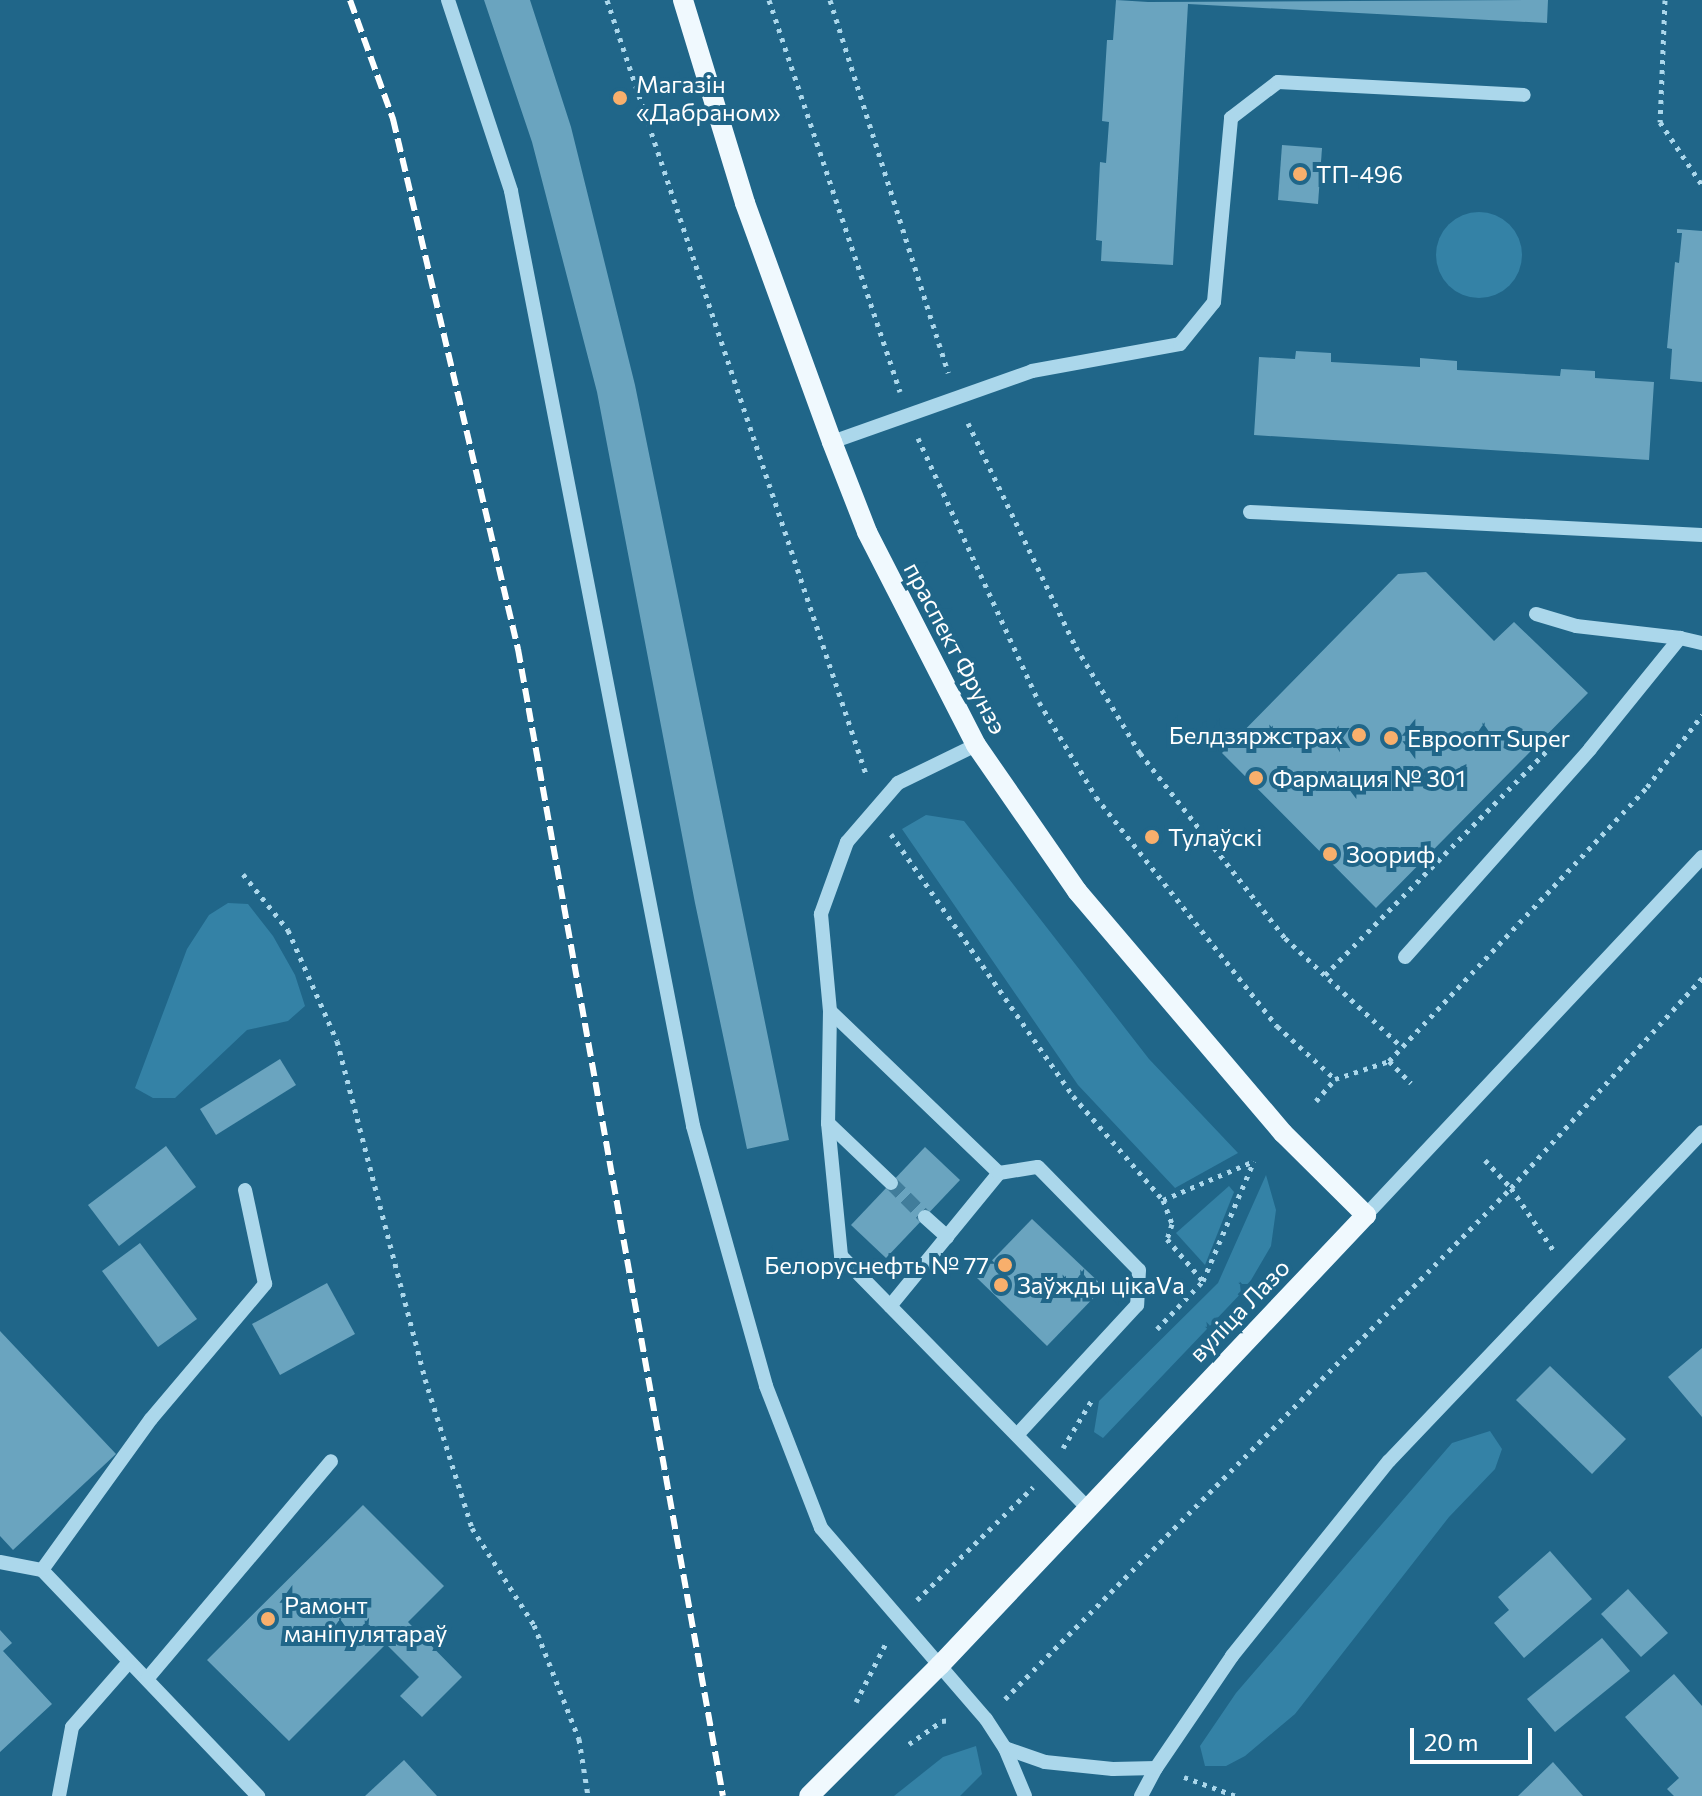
<!DOCTYPE html>
<html>
<head>
<meta charset="utf-8">
<style>
	body { margin:0 }
	#map { position:relative; width:1702px; height:1796px; overflow:hidden; background:#206689; font-family:Commissioner,sans-serif }
	div>[style] { position:absolute }
	.green>* { inset:0; background:#3482a6 }
	.round { border-radius:50% }
	.building>* { inset:0; background:#6aa4bf }
	.minor-tunnel>* { height:14px; margin-top:-7px; transform-origin:0; background:repeating-linear-gradient(90deg,#417d9b 0 14px,transparent 0 21px) }
	.path>* { height:5px; margin-top:-2.5px; transform-origin:0; background:repeating-linear-gradient(90deg,#abd7eb 0 4px,transparent 0 10px) }
	.minor>* { height:14px; margin:-7px; padding:0 7px; transform-origin:7px; border-radius:7px; background:#abd7eb }
	.major>* { height:20px; margin:-10px; padding:0 10px; transform-origin:10px; border-radius:10px; background:#f0f9fe }
	.rail>* { height:6px; margin-top:-3px; transform-origin:0; background:repeating-linear-gradient(90deg,#fff 0 14px,transparent 0 20px) }
	.dots>* { width:22px; height:22px; translate:-50% -50%; box-sizing:border-box; border:4px solid #206689; border-radius:50% }
	span { translate:-50% -50%; white-space:nowrap; text-align:center; line-height:1.15; -webkit-text-stroke:8px #206689; paint-order:stroke }
	.poi-label { font-size:24px; color:#fff }
	.left { translate:0 -50%; text-align:left }
	.right { translate:-100% -50%; text-align:right }
	.street-label { font-size:24px; color:#fff }
	.scale { position:absolute; left:1410px; top:1728px; width:122px; height:36px; box-sizing:border-box; border:4px solid #fff; border-top:0; padding-left:10px; font-size:24px; line-height:28px; white-space:nowrap; color:#fff; -webkit-text-stroke:6px #206689; paint-order:stroke }
</style>
</head>
<body>
<div id="map">
	<div class="green">
		<div class="round" style="left:1436px;top:212px;width:86px;height:86px"></div>
		<div style="clip-path:polygon(926px 815px,964px 821px,1149px 1059px,1238px 1153px,1175px 1188px,1078px 1085px,902px 829px)"></div>
		<div style="clip-path:polygon(228px 903px,248px 904px,273px 936px,295px 975px,305px 1006px,288px 1021px,247px 1030px,175px 1098px,153px 1098px,135px 1088px,187px 949px,209px 915px)"></div>
		<div style="clip-path:polygon(1266px 1175px,1276px 1210px,1271px 1246px,1247px 1287px,1103px 1438px,1094px 1432px,1099px 1401px,1218px 1283px)"></div>
		<div style="clip-path:polygon(1229px 1186px,1234px 1192px,1205px 1265px,1176px 1233px)"></div>
		<div style="clip-path:polygon(1490px 1431px,1502px 1449px,1495px 1469px,1449px 1517px,1295px 1714px,1245px 1756px,1226px 1766px,1205px 1766px,1200px 1746px,1236px 1693px,1452px 1443px)"></div>
		<div style="clip-path:polygon(976px 1746px,982px 1774px,960px 1796px,894px 1796px,943px 1757px)"></div>
	</div>
	<div class="building">
		<div style="clip-path:polygon(484px 0,530px 0,571px 127px,635px 385px,789px 1140px,747px 1149px,695px 903px,597px 392px,532px 142px)"></div>
		<div style="clip-path:polygon(1116px 0,1148px 2px,1548px 0,1547px 23px,1188px 4px,1173px 265px,1101px 261px,1102px 241px,1096px 240px,1100px 162px,1106px 163px,1109px 122px,1102px 121px,1107px 40px,1113px 40px)"></div>
		<div style="clip-path:polygon(1282px 145px,1322px 148px,1318px 204px,1278px 200px)"></div>
		<div style="clip-path:polygon(1677px 229px,1702px 231px,1702px 382px,1670px 379px,1672px 349px,1667px 348px,1675px 262px,1679px 263px,1682px 233px,1677px 233px)"></div>
		<div style="clip-path:polygon(1296px 351px,1331px 353px,1331px 362px,1420px 367px,1420px 358px,1457px 361px,1457px 370px,1560px 376px,1561px 369px,1595px 371px,1595px 378px,1654px 382px,1649px 460px,1254px 435px,1259px 357px,1295px 359px)"></div>
		<div style="clip-path:polygon(1426px 572px,1494px 641px,1514px 622px,1588px 693px,1376px 908px,1222px 753px,1398px 574px)"></div>
		<div style="clip-path:polygon(280px 1059px,296px 1085px,216px 1135px,200px 1109px)"></div>
		<div style="clip-path:polygon(166px 1146px,196px 1187px,119px 1246px,88px 1205px)"></div>
		<div style="clip-path:polygon(925px 1147px,960px 1180px,886px 1258px,851px 1225px)"></div>
		<div style="clip-path:polygon(1032px 1219px,1104px 1287px,1047px 1346px,976px 1277px)"></div>
		<div style="clip-path:polygon(140px 1243px,197px 1319px,158px 1347px,102px 1271px)"></div>
		<div style="clip-path:polygon(327px 1283px,355px 1334px,280px 1375px,252px 1324px)"></div>
		<div style="clip-path:polygon(0 1331px,116px 1454px,13px 1550px,0 1536px)"></div>
		<div style="clip-path:polygon(1702px 1348px,1702px 1417px,1668px 1377px)"></div>
		<div style="clip-path:polygon(1550px 1366px,1626px 1439px,1592px 1474px,1516px 1400px)"></div>
		<div style="clip-path:polygon(363px 1505px,444px 1586px,408px 1622px,462px 1677px,422px 1717px,400px 1696px,419px 1677px,386px 1644px,289px 1741px,207px 1660px)"></div>
		<div style="clip-path:polygon(1550px 1551px,1592px 1599px,1524px 1658px,1494px 1623px,1509px 1610px,1498px 1597px)"></div>
		<div style="clip-path:polygon(1628px 1589px,1668px 1633px,1641px 1657px,1601px 1614px)"></div>
		<div style="clip-path:polygon(0 1630px,12px 1643px,3px 1651px,52px 1704px,0 1752px)"></div>
		<div style="clip-path:polygon(1602px 1638px,1630px 1671px,1555px 1732px,1527px 1699px)"></div>
		<div style="clip-path:polygon(1674px 1674px,1702px 1706px,1702px 1796px,1674px 1796px,1667px 1789px,1679px 1778px,1625px 1717px)"></div>
		<div style="clip-path:polygon(404px 1760px,437px 1796px,365px 1796px)"></div>
		<div style="clip-path:polygon(1553px 1762px,1583px 1796px,1518px 1796px)"></div>
	</div>
	<div class="minor-tunnel">
		<div style="left:891px;top:1183px;width:48px;rotate:45deg"></div>
	</div>
	<div class="path">
		<div style="left:607px;top:0;width:819px;rotate:71.5deg"></div>
		<div style="left:769px;top:0;width:413px;rotate:71.5deg"></div>
		<div style="left:830px;top:0;width:391px;rotate:72.4deg"></div>
		<div style="left:1665px;top:0;width:122px;rotate:92.3deg"></div>
		<div style="left:1660px;top:122px;width:76px;rotate:56.3deg"></div>
		<div style="left:968px;top:423px;width:249px;rotate:64.3deg"></div>
		<div style="left:1076px;top:647px;width:124px;rotate:58.9deg"></div>
		<div style="left:1140px;top:753px;width:235px;rotate:51.9deg"></div>
		<div style="left:1285px;top:938px;width:158px;rotate:43deg"></div>
		<div style="left:918px;top:438px;width:290px;rotate:65.4deg"></div>
		<div style="left:1039px;top:702px;width:111px;rotate:59deg"></div>
		<div style="left:1096px;top:797px;width:292px;rotate:51.7deg"></div>
		<div style="left:1277px;top:1026px;width:79px;rotate:42.4deg"></div>
		<div style="left:1335px;top:1079px;width:57px;rotate:-18.4deg"></div>
		<div style="left:1389px;top:1061px;width:376px;rotate:-46.7deg"></div>
		<div style="left:1647px;top:787px;width:91px;rotate:-52.6deg"></div>
		<div style="left:891px;top:834px;width:319px;rotate:55.2deg"></div>
		<div style="left:1073px;top:1096px;width:138px;rotate:49.1deg"></div>
		<div style="left:1163px;top:1200px;width:99px;rotate:-23.2deg"></div>
		<div style="left:243px;top:874px;width:72px;rotate:51.2deg"></div>
		<div style="left:288px;top:930px;width:121px;rotate:66.2deg"></div>
		<div style="left:337px;top:1041px;width:349px;rotate:75.4deg"></div>
		<div style="left:425px;top:1379px;width:156px;rotate:72.5deg"></div>
		<div style="left:472px;top:1528px;width:115px;rotate:57.4deg"></div>
		<div style="left:534px;top:1625px;width:123px;rotate:68.5deg"></div>
		<div style="left:579px;top:1739px;width:58px;rotate:81deg"></div>
		<div style="left:1325px;top:975px;width:314px;rotate:-45.3deg"></div>
		<div style="left:1389px;top:1061px;width:31px;rotate:45deg"></div>
		<div style="left:1316px;top:1101px;width:29px;rotate:-49deg"></div>
		<div style="left:1485px;top:1160px;width:38px;rotate:47deg"></div>
		<div style="left:1511px;top:1188px;width:76px;rotate:55.7deg"></div>
		<div style="left:1163px;top:1200px;width:26px;rotate:69deg"></div>
		<div style="left:1172px;top:1224px;width:16px;rotate:108deg"></div>
		<div style="left:1167px;top:1239px;width:55px;rotate:49.4deg"></div>
		<div style="left:1157px;top:1329px;width:66px;rotate:-46.2deg"></div>
		<div style="left:1203px;top:1281px;width:130px;rotate:-67deg"></div>
		<div style="left:1063px;top:1448px;width:58px;rotate:-59deg"></div>
		<div style="left:917px;top:1600px;width:162px;rotate:-44.2deg"></div>
		<div style="left:1005px;top:1699px;width:719px;rotate:-45.28deg"></div>
		<div style="left:1511px;top:1188px;width:284px;rotate:-47.7deg"></div>
		<div style="left:856px;top:1702px;width:66px;rotate:-63deg"></div>
		<div style="left:909px;top:1744px;width:40px;rotate:-34.9deg"></div>
		<div style="left:942px;top:1721px;width:9px;rotate:-6deg"></div>
		<div style="left:1184px;top:1777px;width:55px;rotate:20.1deg"></div>
	</div>
	<div class="minor">
		<div style="left:448px;top:0;width:201px;rotate:71.7deg"></div>
		<div style="left:511px;top:191px;width:953px;rotate:78.98deg"></div>
		<div style="left:693px;top:1126px;width:270px;rotate:74.3deg"></div>
		<div style="left:766px;top:1386px;width:152px;rotate:68.8deg"></div>
		<div style="left:821px;top:1528px;width:252px;rotate:49.2deg"></div>
		<div style="left:986px;top:1719px;width:35px;rotate:57deg"></div>
		<div style="left:1005px;top:1748px;width:52px;rotate:67.4deg"></div>
		<div style="left:832px;top:442px;width:212px;rotate:-19.5deg"></div>
		<div style="left:1032px;top:371px;width:150px;rotate:-10.3deg"></div>
		<div style="left:1180px;top:344px;width:54px;rotate:-51deg"></div>
		<div style="left:1214px;top:302px;width:185px;rotate:-84.7deg"></div>
		<div style="left:1231px;top:118px;width:59px;rotate:-37.5deg"></div>
		<div style="left:1278px;top:82px;width:246px;rotate:3deg"></div>
		<div style="left:1250px;top:512px;width:453px;rotate:2.9deg"></div>
		<div style="left:1536px;top:614px;width:42px;rotate:16.7deg"></div>
		<div style="left:1576px;top:626px;width:105px;rotate:6.6deg"></div>
		<div style="left:976px;top:745px;width:87px;rotate:154deg"></div>
		<div style="left:898px;top:783px;width:78px;rotate:130.8deg"></div>
		<div style="left:847px;top:842px;width:77px;rotate:109.9deg"></div>
		<div style="left:821px;top:914px;width:97px;rotate:84.7deg"></div>
		<div style="left:830px;top:1011px;width:112px;rotate:91deg"></div>
		<div style="left:828px;top:1123px;width:134px;rotate:84.4deg"></div>
		<div style="left:841px;top:1256px;width:351px;rotate:45.6deg"></div>
		<div style="left:1405px;top:957px;width:278px;rotate:-48.3deg"></div>
		<div style="left:1590px;top:749px;width:143px;rotate:-51deg"></div>
		<div style="left:1680px;top:638px;width:23px;rotate:13deg"></div>
		<div style="left:830px;top:1011px;width:234px;rotate:43.8deg"></div>
		<div style="left:999px;top:1173px;width:172px;rotate:129.3deg"></div>
		<div style="left:828px;top:1123px;width:87px;rotate:43.6deg"></div>
		<div style="left:999px;top:1173px;width:39px;rotate:-9deg"></div>
		<div style="left:1038px;top:1167px;width:144px;rotate:45.6deg"></div>
		<div style="left:1139px;top:1270px;width:35px;rotate:93deg"></div>
		<div style="left:1137px;top:1305px;width:177px;rotate:132.7deg"></div>
		<div style="left:1366px;top:1215px;width:491px;rotate:-46.8deg"></div>
		<div style="left:925px;top:1217px;width:30px;rotate:42deg"></div>
		<div style="left:0;top:1562px;width:43px;rotate:10.8deg"></div>
		<div style="left:42px;top:1570px;width:313px;rotate:46.3deg"></div>
		<div style="left:42px;top:1570px;width:186px;rotate:-54.2deg"></div>
		<div style="left:151px;top:1419px;width:177px;rotate:-49.8deg"></div>
		<div style="left:265px;top:1284px;width:96px;rotate:-102deg"></div>
		<div style="left:147px;top:1679px;width:285px;rotate:-49.8deg"></div>
		<div style="left:1005px;top:1748px;width:42px;rotate:19.3deg"></div>
		<div style="left:1045px;top:1762px;width:68px;rotate:5.9deg"></div>
		<div style="left:1113px;top:1769px;width:43px;rotate:-1.3deg"></div>
		<div style="left:59px;top:1796px;width:70px;rotate:-79.3deg"></div>
		<div style="left:72px;top:1727px;width:85px;rotate:-48.8deg"></div>
		<div style="left:1141px;top:1796px;width:32px;rotate:-62deg"></div>
		<div style="left:1156px;top:1768px;width:135px;rotate:-55.8deg"></div>
		<div style="left:1232px;top:1656px;width:250px;rotate:-51.2deg"></div>
		<div style="left:1389px;top:1461px;width:454px;rotate:-46.4deg"></div>
	</div>
	<div class="major">
		<div style="left:683px;top:0;width:212px;rotate:73deg"></div>
		<div style="left:745px;top:203px;width:254px;rotate:70deg"></div>
		<div style="left:832px;top:442px;width:97px;rotate:68.7deg"></div>
		<div style="left:867px;top:532px;width:239px;rotate:62.9deg"></div>
		<div style="left:976px;top:745px;width:178px;rotate:55.3deg"></div>
		<div style="left:1077px;top:891px;width:318px;rotate:49.6deg"></div>
		<div style="left:1283px;top:1133px;width:117px;rotate:44.7deg"></div>
		<div style="left:1366px;top:1215px;width:620px;rotate:133.43deg"></div>
		<div style="left:940px;top:1665px;width:185px;rotate:135deg"></div>
	</div>
	<div class="rail">
		<div style="left:350px;top:0;width:127px;rotate:70.1deg"></div>
		<div style="left:393px;top:119px;width:545px;rotate:76.73deg"></div>
		<div style="left:518px;top:649px;width:1165px;rotate:79.87deg"></div>
	</div>
	<div class="dots">
		<div style="left:620px;top:98px;background:#f8af6c"></div>
		<div style="left:1300px;top:174px;background:#f8af6c"></div>
		<div style="left:1359px;top:735px;background:#f8af6c"></div>
		<div style="left:1391px;top:738px;background:#f8af6c"></div>
		<div style="left:1256px;top:778px;background:#f8af6c"></div>
		<div style="left:1152px;top:837px;background:#f8af6c"></div>
		<div style="left:1330px;top:854px;background:#f8af6c"></div>
		<div style="left:1005px;top:1265px;background:#f8af6c"></div>
		<div style="left:1001px;top:1285px;background:#f8af6c"></div>
		<div style="left:268px;top:1619px;background:#f8af6c"></div>
	</div>
	<div class="poi-label">
		<span class="left" style="left:636px;top:98px">Магазін<br>«Дабраном»</span>
		<span class="left" style="left:1316px;top:174px">ТП-496</span>
		<span class="right" style="left:1343px;top:735px">Белдзяржстрах</span>
		<span class="left" style="left:1407px;top:738px">Евроопт Super</span>
		<span class="left" style="left:1272px;top:778px">Фармация № 301</span>
		<span class="left" style="left:1168px;top:837px">Тулаўскі</span>
		<span class="left" style="left:1346px;top:854px">Зоориф</span>
		<span class="right" style="left:989px;top:1265px">Белоруснефть № 77</span>
		<span class="left" style="left:1017px;top:1285px">Заўжды цікаVа</span>
		<span class="left" style="left:284px;top:1619px">Рамонт<br>маніпулятараў</span>
	</div>
	<div class="street-label">
		<span style="left:956px;top:648px;rotate:62deg">праспект Фрунзэ</span>
		<span style="left:1239px;top:1310px;rotate:-46deg">вуліца Лазо</span>
	</div>
	<div class="scale">20 m</div>
</div>
</body>
</html>
